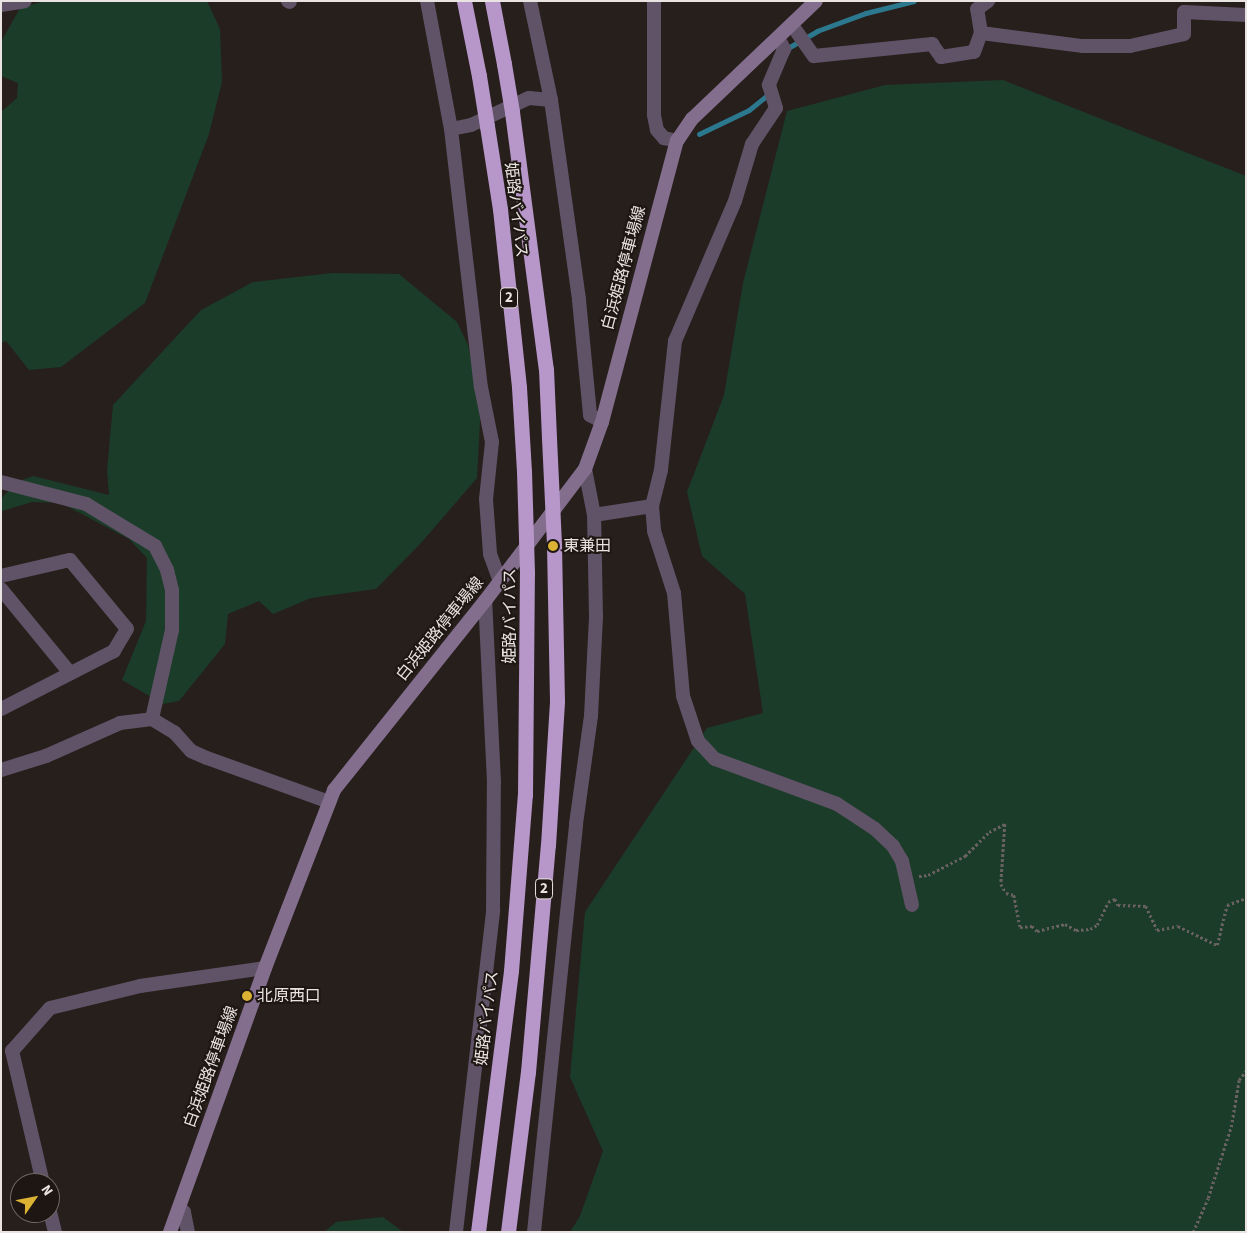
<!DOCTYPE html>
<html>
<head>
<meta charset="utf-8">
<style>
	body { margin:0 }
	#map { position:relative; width:1247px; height:1233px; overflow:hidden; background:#271f1b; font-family:"Source Sans 3","Noto Sans JP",sans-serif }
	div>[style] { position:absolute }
	.green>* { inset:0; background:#1b3c29 }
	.stream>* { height:4.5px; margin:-2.25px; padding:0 2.25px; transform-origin:2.25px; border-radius:2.25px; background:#2c798f }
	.path>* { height:2.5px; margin-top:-1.25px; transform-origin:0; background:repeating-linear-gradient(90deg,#69625e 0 2.5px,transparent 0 5px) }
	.minor>* { height:14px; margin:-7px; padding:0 7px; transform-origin:7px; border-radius:7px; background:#605267 }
	.secondary>* { height:14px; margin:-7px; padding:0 7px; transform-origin:7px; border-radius:7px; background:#836e8e }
	.motorway>* { height:15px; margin:-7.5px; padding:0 7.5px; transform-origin:7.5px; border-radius:7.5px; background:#b796c9 }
	.motorway-bridge>* { height:15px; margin:-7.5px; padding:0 7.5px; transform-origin:7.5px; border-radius:7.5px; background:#b796c9 }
	.dots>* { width:14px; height:14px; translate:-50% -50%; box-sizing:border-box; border:2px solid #1d1612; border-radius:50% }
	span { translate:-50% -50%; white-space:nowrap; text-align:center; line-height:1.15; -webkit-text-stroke:4px #1d1612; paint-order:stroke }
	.shield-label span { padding:1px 4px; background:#1d1612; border:1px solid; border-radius:4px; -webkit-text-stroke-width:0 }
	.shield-label { font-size:15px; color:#e9e4e1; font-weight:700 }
	.street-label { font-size:16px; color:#e9e4e1 }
	.poi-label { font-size:16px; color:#e9e4e1 }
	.left { translate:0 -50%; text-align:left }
	.frame { position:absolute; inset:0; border:2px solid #e9e4e1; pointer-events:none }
	.north { position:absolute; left:10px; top:1173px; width:50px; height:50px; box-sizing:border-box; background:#1d1612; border:1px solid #6f6865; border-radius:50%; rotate:57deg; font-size:14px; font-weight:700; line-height:20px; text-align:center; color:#e9e4e1 }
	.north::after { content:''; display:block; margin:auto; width:18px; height:22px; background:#dbb233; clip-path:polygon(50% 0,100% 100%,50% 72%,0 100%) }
</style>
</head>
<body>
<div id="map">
	<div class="green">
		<div style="clip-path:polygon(44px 1px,207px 1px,220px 29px,222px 82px,209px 134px,145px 303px,61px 367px,29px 370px,6px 341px,1px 343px,1px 112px,17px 98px,18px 83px,1px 76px,1px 42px,20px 8px)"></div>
		<div style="clip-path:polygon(1003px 80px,1246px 176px,1246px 1232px,570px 1232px,580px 1216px,603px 1151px,570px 1077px,585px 912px,707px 728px,763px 713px,745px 594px,702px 556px,687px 492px,724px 395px,743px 283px,787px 111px,885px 85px)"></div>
		<div style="clip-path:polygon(332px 273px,399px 274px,457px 322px,468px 345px,481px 404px,477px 478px,421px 543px,376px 589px,311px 598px,273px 614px,259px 601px,228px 614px,225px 644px,179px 701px,163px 704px,122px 680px,146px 621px,147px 558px,129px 539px,61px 503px,32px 502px,2px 511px,1px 499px,17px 482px,33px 476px,109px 495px,107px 470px,113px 405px,201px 310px,253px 282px)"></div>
		<div style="clip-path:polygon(383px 1217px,403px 1232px,324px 1232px,336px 1222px)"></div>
	</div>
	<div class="stream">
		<div style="left:788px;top:48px;width:34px;rotate:-30deg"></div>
		<div style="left:817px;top:31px;width:52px;rotate:-20.2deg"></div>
		<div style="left:866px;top:13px;width:49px;rotate:-14deg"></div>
		<div style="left:699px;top:134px;width:55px;rotate:-25.6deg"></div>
		<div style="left:749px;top:110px;width:26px;rotate:-39deg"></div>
	</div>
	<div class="path">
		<div style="left:919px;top:876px;width:9px;rotate:-6deg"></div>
		<div style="left:928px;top:875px;width:42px;rotate:-27.2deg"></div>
		<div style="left:965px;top:856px;width:34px;rotate:-45deg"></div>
		<div style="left:989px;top:832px;width:18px;rotate:-27deg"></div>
		<div style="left:1005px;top:824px;width:60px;rotate:93.8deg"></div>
		<div style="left:1001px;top:884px;width:10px;rotate:61deg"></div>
		<div style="left:1006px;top:893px;width:8px;rotate:14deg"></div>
		<div style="left:1014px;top:895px;width:33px;rotate:79deg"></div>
		<div style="left:1020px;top:927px;width:12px;rotate:-5deg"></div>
		<div style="left:1032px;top:926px;width:7px;rotate:45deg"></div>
		<div style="left:1037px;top:931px;width:29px;rotate:-14deg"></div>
		<div style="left:1065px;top:924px;width:13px;rotate:29deg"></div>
		<div style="left:1076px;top:930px;width:14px;rotate:-4deg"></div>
		<div style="left:1090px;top:929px;width:8px;rotate:-30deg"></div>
		<div style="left:1097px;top:925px;width:25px;rotate:-64deg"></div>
		<div style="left:1108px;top:902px;width:8px;rotate:-23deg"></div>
		<div style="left:1115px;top:899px;width:7px;rotate:63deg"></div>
		<div style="left:1118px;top:905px;width:28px;rotate:2deg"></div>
		<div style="left:1146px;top:906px;width:26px;rotate:65deg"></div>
		<div style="left:1157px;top:930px;width:21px;rotate:-11deg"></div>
		<div style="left:1178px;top:926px;width:43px;rotate:26deg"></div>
		<div style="left:1217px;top:945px;width:41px;rotate:-76deg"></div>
		<div style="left:1227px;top:905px;width:20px;rotate:-20deg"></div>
		<div style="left:1193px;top:1232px;width:37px;rotate:-66deg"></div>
		<div style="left:1208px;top:1198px;width:75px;rotate:-72.1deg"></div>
		<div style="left:1231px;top:1127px;width:48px;rotate:-80.3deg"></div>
		<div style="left:1239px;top:1080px;width:11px;rotate:-52deg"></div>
	</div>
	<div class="minor">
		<div style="left:288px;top:1px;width:2px;rotate:27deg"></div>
		<div style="left:427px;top:1px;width:130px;rotate:79.4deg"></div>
		<div style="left:451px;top:129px;width:260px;rotate:83.4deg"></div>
		<div style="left:481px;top:387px;width:56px;rotate:78.7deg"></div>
		<div style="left:492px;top:442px;width:57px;rotate:96deg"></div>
		<div style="left:486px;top:499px;width:55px;rotate:85.8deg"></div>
		<div style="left:490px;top:554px;width:29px;rotate:70deg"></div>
		<div style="left:530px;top:1px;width:101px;rotate:78deg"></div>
		<div style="left:551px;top:100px;width:202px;rotate:82deg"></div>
		<div style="left:579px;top:300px;width:116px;rotate:84.5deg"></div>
		<div style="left:590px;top:415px;width:14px;rotate:30deg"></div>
		<div style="left:654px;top:1px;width:114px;rotate:90deg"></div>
		<div style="left:654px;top:115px;width:15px;rotate:79deg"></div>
		<div style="left:657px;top:130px;width:11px;rotate:49deg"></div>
		<div style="left:664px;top:138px;width:13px;rotate:13deg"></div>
		<div style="left:1px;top:5px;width:24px;rotate:-9deg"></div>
		<div style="left:792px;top:25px;width:38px;rotate:55deg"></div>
		<div style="left:814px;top:56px;width:119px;rotate:-5.8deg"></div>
		<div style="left:932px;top:44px;width:16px;rotate:55deg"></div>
		<div style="left:941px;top:57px;width:33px;rotate:-9deg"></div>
		<div style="left:974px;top:52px;width:20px;rotate:-70deg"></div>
		<div style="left:981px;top:33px;width:103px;rotate:7.3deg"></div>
		<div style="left:1083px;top:46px;width:47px"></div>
		<div style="left:1130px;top:46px;width:55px;rotate:-12.5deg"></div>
		<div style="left:1184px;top:34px;width:22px;rotate:-90deg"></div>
		<div style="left:1184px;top:12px;width:62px;rotate:2.8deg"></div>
		<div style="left:981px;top:33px;width:24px;rotate:-99deg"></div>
		<div style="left:977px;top:9px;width:14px;rotate:-36deg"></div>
		<div style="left:778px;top:38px;width:13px;rotate:61deg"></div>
		<div style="left:784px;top:49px;width:39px;rotate:113deg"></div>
		<div style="left:769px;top:85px;width:24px;rotate:73deg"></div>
		<div style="left:776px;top:108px;width:43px;rotate:123.7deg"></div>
		<div style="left:752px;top:144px;width:59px;rotate:106.6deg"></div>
		<div style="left:735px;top:201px;width:152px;rotate:113.2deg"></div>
		<div style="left:675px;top:341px;width:130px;rotate:96.2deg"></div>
		<div style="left:661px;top:470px;width:37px;rotate:104deg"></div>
		<div style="left:652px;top:506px;width:25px;rotate:85deg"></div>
		<div style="left:654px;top:531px;width:65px;rotate:72.1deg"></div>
		<div style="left:674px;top:593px;width:103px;rotate:85deg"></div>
		<div style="left:683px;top:696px;width:47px;rotate:71.6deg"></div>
		<div style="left:698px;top:741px;width:25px;rotate:47deg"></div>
		<div style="left:715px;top:759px;width:130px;rotate:20.2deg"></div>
		<div style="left:837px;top:804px;width:45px;rotate:33.3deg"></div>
		<div style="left:875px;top:829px;width:25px;rotate:43deg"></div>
		<div style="left:893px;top:846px;width:17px;rotate:59deg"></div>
		<div style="left:902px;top:861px;width:45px;rotate:77.2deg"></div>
		<div style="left:451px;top:129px;width:20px;rotate:-11deg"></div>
		<div style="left:471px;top:125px;width:64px;rotate:-25deg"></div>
		<div style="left:529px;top:98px;width:22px;rotate:5deg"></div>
		<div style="left:1px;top:482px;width:88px;rotate:14.5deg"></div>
		<div style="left:86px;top:504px;width:81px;rotate:31.3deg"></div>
		<div style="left:155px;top:546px;width:27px;rotate:63deg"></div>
		<div style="left:167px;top:570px;width:21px;rotate:76deg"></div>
		<div style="left:172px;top:590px;width:40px;rotate:90deg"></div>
		<div style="left:172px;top:630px;width:91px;rotate:102.7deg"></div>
		<div style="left:594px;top:515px;width:59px;rotate:-8.8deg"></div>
		<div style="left:1px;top:576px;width:71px;rotate:-13.1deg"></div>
		<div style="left:70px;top:560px;width:89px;rotate:50.4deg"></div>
		<div style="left:127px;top:629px;width:26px;rotate:121deg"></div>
		<div style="left:114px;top:651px;width:127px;rotate:152.8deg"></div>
		<div style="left:1px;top:589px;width:109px;rotate:50.6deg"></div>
		<div style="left:1px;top:770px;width:47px;rotate:-17.3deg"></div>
		<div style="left:46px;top:756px;width:81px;rotate:-24deg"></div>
		<div style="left:120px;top:723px;width:32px;rotate:-7deg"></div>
		<div style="left:152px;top:719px;width:26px;rotate:31deg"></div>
		<div style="left:174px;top:732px;width:25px;rotate:48deg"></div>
		<div style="left:191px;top:751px;width:17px;rotate:24deg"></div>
		<div style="left:207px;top:758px;width:130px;rotate:19.8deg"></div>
		<div style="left:43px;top:1183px;width:136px;rotate:-103.2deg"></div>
		<div style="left:12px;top:1051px;width:57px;rotate:-48.5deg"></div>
		<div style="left:50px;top:1008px;width:93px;rotate:-13.7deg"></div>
		<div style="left:140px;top:986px;width:126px;rotate:-8.2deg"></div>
		<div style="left:179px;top:1209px;width:6px;rotate:31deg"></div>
		<div style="left:184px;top:1212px;width:20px;rotate:79deg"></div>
		<div style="left:50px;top:1212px;width:21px;rotate:76deg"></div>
		<div style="left:456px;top:1232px;width:324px;rotate:-83.4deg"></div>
		<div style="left:493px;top:910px;width:128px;rotate:-89.6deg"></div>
		<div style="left:494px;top:782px;width:181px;rotate:-92.8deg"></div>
		<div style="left:534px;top:1232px;width:410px;rotate:-84.1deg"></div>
		<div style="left:576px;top:824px;width:109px;rotate:-82.1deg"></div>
		<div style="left:591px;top:716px;width:100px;rotate:-87.1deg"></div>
		<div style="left:596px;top:616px;width:101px;rotate:-91.1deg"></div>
		<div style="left:594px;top:515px;width:47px;rotate:-101.1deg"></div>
	</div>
	<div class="secondary">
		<div style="left:170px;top:1232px;width:281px;rotate:-70.2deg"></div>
		<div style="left:265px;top:968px;width:191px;rotate:-68.8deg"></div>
		<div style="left:334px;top:790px;width:242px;rotate:-51.4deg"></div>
		<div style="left:485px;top:601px;width:166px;rotate:-52.9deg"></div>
		<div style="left:585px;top:469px;width:50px;rotate:-70.1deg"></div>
		<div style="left:602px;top:422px;width:291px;rotate:-75.1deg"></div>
		<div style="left:677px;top:141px;width:27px;rotate:-56deg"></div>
		<div style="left:692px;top:119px;width:171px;rotate:-43.6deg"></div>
	</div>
	<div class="motorway">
		<div style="left:464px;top:1px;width:76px;rotate:78.7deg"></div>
		<div style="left:492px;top:1px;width:64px;rotate:79.2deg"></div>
		<div style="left:512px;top:112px;width:259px;rotate:82.5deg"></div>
		<div style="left:546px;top:369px;width:69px;rotate:87.5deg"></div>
		<div style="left:487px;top:126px;width:84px;rotate:81.1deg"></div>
		<div style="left:500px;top:209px;width:179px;rotate:83.9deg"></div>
		<div style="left:519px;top:387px;width:84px;rotate:86.6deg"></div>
		<div style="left:478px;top:1232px;width:263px;rotate:-82.8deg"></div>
		<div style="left:511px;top:971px;width:177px;rotate:-85.5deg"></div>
		<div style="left:525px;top:795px;width:221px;rotate:-89.5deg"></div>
		<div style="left:508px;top:1232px;width:161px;rotate:-82.9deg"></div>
		<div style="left:528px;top:1072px;width:228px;rotate:-85deg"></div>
		<div style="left:548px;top:845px;width:144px;rotate:-86.4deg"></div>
		<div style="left:557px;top:701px;width:157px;rotate:-91.1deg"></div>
	</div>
	<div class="motorway-bridge">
		<div style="left:504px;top:64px;width:49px;rotate:80.5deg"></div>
		<div style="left:479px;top:76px;width:51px;rotate:80.9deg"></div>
		<div style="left:549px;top:438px;width:106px;rotate:87.3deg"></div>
		<div style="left:524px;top:471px;width:103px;rotate:88.3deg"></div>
	</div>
	<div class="dots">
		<div style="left:553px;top:546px;background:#dbb233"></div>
		<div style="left:247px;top:996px;background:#dbb233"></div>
	</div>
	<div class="shield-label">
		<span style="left:509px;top:298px">2</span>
		<span style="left:544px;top:889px">2</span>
	</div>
	<div class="street-label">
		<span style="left:516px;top:210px;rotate:83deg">姫路バイパス</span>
		<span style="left:624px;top:268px;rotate:-75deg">白浜姫路停車場線</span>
		<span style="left:510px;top:616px;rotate:-90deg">姫路バイパス</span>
		<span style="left:440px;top:629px;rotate:-51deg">白浜姫路停車場線</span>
		<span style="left:487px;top:1018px;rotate:-83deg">姫路バイパス</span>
		<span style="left:211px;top:1067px;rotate:-70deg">白浜姫路停車場線</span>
	</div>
	<div class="poi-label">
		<span class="left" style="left:563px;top:546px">東兼田</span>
		<span class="left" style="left:257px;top:996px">北原西口</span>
	</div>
	<div class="frame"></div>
	<div class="north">N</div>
</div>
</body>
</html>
